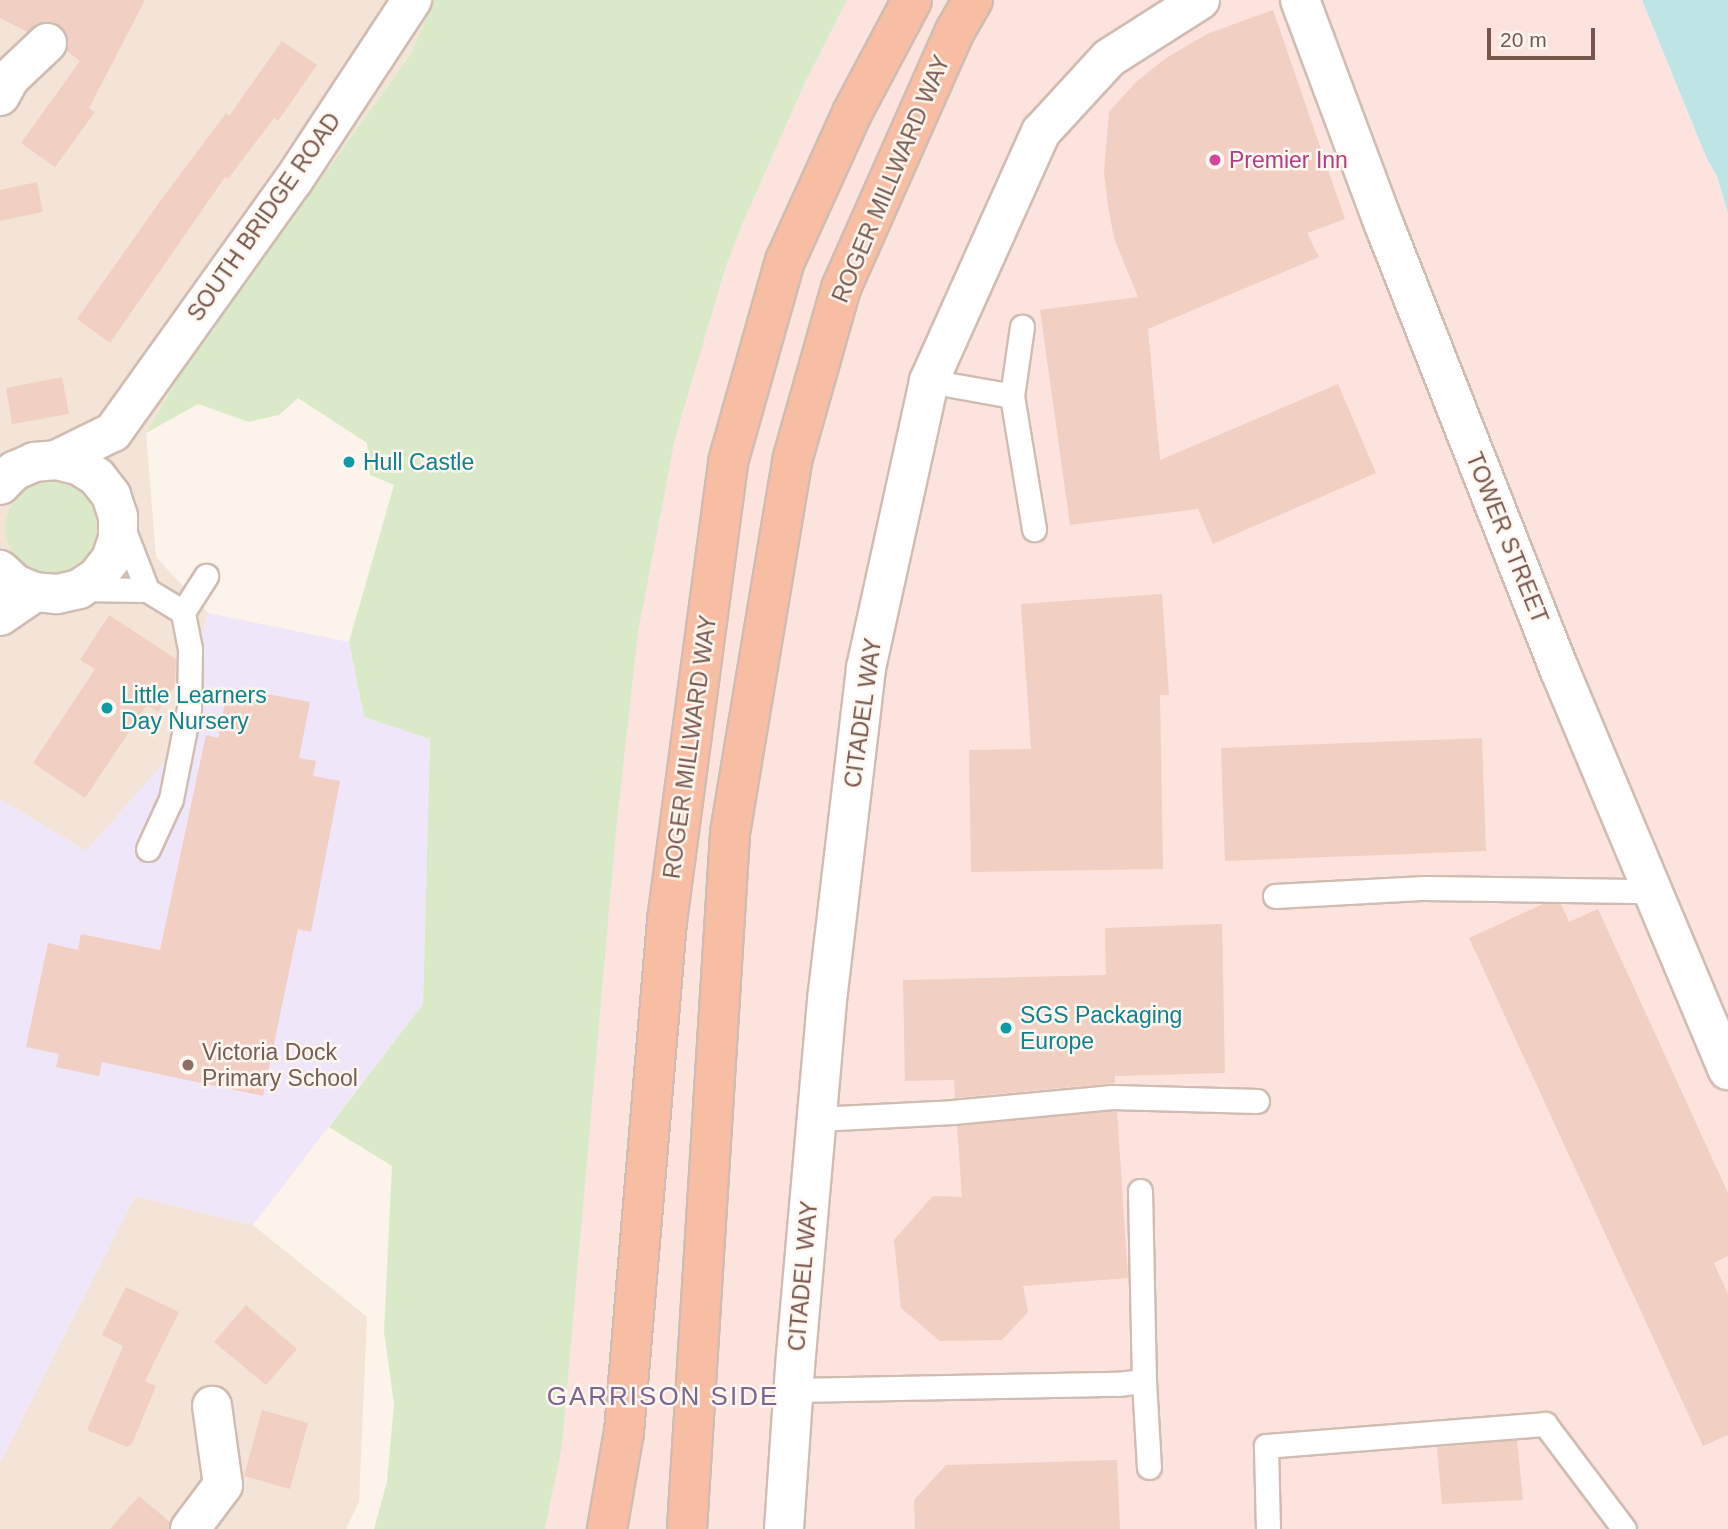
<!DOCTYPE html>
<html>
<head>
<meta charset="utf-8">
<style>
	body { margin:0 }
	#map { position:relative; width:1728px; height:1529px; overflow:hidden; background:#fcf3ea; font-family:Arial,sans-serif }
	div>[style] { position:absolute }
	.residential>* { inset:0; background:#f4e4d8 }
	.commercial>* { inset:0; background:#fce3de }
	.education>* { inset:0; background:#f0e6f9 }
	.green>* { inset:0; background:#daeac8 }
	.round { border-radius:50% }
	.water>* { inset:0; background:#bee5e6 }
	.building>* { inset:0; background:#f1cfc2 }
	.roads { filter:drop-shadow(2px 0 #d1bcb1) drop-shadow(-2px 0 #d1bcb1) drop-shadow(0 2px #d1bcb1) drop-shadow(0 -2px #d1bcb1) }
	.service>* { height:23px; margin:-11.5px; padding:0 11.5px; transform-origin:11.5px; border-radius:11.5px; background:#fff }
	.minor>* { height:38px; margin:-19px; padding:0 19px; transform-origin:19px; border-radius:19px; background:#fff }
	.trunk>* { height:38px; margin:-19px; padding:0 19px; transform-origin:19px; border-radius:19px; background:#f7bea3 }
	.dots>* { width:19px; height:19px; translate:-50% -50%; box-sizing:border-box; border:4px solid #fff7f0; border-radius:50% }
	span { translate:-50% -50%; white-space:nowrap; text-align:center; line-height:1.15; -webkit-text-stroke:5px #fff7f0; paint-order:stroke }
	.hotel-label { font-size:23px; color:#b23c85 }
	.left { translate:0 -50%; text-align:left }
	.street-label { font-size:23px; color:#77574d }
	.culture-label { font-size:23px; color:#0d838f }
	.education-label { font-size:23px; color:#785e54 }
	.quarter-label { font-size:26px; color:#7d6593; letter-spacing:2px }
	.scale { position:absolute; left:1487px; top:28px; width:108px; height:32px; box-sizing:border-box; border:4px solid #77574d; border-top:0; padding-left:9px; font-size:21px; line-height:24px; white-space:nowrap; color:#77574d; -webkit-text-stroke:5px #fff7f0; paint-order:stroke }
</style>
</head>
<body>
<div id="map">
	<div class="residential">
		<div style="clip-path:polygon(0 0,434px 0,410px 55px,179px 376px,146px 433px,156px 557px,208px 613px,165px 762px,86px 851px,0 799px)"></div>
		<div style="clip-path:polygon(135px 1196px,253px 1225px,367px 1317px,359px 1502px,346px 1529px,0 1529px,0 1463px)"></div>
	</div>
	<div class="commercial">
		<div style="clip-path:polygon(847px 0,1642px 0,1707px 159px,1717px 176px,1728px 213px,1728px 1529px,545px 1529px,562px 1447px,616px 833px,638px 633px,675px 439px,726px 266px,742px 225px,803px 87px)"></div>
	</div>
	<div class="education">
		<div style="clip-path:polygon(208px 613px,349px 642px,364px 717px,430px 738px,423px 1004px,253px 1225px,135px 1196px,0 1463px,0 799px,86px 851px,165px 762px)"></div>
	</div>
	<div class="green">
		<div style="clip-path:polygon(434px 0,847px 0,803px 87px,742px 225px,726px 266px,675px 439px,638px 633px,616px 833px,562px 1447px,545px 1529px,374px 1529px,387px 1482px,394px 1404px,384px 1332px,392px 1166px,329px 1127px,423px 1004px,430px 739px,364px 717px,349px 642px,394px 485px,370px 475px,367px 443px,298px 398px,279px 415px,249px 422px,198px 404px,146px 433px,179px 376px,410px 55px)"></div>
		<div class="round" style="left:5px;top:482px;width:92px;height:92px"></div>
	</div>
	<div class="water">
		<div style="clip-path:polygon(1642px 0,1728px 0,1728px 213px,1717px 176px,1707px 159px)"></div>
	</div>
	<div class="building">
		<div style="clip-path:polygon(0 0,145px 0,89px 108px,95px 112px,55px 167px,21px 143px,80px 61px,67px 51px,68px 39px,62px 28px,54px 22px,43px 22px,27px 32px,0 18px)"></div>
		<div style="clip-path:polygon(1273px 10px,1345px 219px,1307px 233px,1319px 257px,1148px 329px,1160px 460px,1338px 384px,1376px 473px,1213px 544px,1198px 509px,1070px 525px,1040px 310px,1138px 297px,1114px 238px,1108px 206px,1104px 172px,1109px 112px,1136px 82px,1166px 58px,1207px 34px)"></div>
		<div style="clip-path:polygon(282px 41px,317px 65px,278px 121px,274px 118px,228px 179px,225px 177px,110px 343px,77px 319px,161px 200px,226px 113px,229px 116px)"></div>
		<div style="clip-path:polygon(37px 182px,43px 212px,0 221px,0 190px)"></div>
		<div style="clip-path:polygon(62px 377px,69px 414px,12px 424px,6px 388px)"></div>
		<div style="clip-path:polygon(1162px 594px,1169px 695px,1160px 695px,1163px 869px,971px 872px,969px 750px,1031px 749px,1021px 604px)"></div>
		<div style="clip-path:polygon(109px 615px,176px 659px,175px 686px,158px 712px,147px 705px,85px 798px,33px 763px,95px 669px,80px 660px)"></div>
		<div style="clip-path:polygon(267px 694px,310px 702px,299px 758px,316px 761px,313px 776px,340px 781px,311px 932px,298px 929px,263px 1096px,102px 1062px,99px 1076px,56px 1067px,59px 1054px,26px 1047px,48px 943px,78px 950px,81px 934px,160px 950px,206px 735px,218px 738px,226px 697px,265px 705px)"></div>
		<div style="clip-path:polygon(1482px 738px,1486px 851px,1225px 861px,1221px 748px)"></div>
		<div style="clip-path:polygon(1543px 904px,1561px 904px,1569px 922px,1598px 909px,1728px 1193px,1728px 1256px,1714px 1263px,1728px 1294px,1728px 1435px,1703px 1446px,1469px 938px)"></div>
		<div style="clip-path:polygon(1222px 924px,1225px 1073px,1115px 1076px,1115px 1083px,955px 1098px,954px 1080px,905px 1081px,903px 980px,1106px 975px,1105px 928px)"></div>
		<div style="clip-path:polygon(1117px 1111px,1128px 1278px,1023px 1286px,1028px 1312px,1002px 1340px,940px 1341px,901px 1308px,894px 1240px,933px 1196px,962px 1197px,957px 1126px)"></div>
		<div style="clip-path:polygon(126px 1287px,179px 1312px,145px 1381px,156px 1386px,132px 1444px,127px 1447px,87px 1430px,123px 1346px,102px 1335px)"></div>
		<div style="clip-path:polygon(246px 1305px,297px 1349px,266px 1385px,214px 1342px)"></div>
		<div style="clip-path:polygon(262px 1410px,308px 1423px,290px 1489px,244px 1476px)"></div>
		<div style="clip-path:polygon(1517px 1440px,1523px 1500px,1442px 1504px,1437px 1447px)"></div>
		<div style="clip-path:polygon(1117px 1460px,1120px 1529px,915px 1529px,914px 1500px,946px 1465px)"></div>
		<div style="clip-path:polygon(139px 1496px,170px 1522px,169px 1529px,110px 1529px)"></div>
	</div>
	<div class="roads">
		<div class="service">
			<div style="left:929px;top:381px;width:84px;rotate:10.2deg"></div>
			<div style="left:1012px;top:396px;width:135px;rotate:80.6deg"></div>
			<div style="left:1012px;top:396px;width:70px;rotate:-81.8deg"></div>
			<div style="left:123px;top:528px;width:66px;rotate:68.8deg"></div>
			<div style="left:80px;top:589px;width:67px;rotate:0.9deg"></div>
			<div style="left:147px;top:590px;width:42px;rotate:31.4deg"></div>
			<div style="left:148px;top:849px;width:55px;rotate:-65.3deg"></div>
			<div style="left:171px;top:799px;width:93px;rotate:-78.8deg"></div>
			<div style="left:189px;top:708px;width:59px;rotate:-89deg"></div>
			<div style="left:190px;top:649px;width:38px;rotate:-101deg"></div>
			<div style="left:183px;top:612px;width:43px;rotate:-57.4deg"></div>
			<div style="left:1275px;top:896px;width:150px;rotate:-3.1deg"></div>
			<div style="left:1425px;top:888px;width:227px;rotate:0.8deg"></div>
			<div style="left:817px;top:1119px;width:136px;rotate:-2.9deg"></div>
			<div style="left:953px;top:1112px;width:160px;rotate:-5.4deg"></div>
			<div style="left:1112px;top:1097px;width:145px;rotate:1.6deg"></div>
			<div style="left:1140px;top:1191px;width:190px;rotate:88.8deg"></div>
			<div style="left:794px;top:1390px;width:324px;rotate:-1.1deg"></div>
			<div style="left:1118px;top:1384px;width:26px;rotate:-7deg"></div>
			<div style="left:1144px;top:1381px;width:86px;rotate:86.7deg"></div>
			<div style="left:1268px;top:1529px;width:83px;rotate:-91.4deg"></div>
			<div style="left:1266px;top:1446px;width:280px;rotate:-4.5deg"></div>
			<div style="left:1545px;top:1424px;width:131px;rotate:53deg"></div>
		</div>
		<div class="minor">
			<div style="left:1300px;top:0;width:242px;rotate:69.5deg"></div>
			<div style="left:1385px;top:227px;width:477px;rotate:68.5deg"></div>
			<div style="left:1560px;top:671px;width:433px;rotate:67.2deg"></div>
			<div style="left:0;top:96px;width:21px;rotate:-61deg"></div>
			<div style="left:10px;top:78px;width:51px;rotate:-43.4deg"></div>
			<div style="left:56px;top:460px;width:64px;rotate:-26.2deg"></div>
			<div style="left:113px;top:432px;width:309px;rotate:-54.4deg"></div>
			<div style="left:293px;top:181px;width:217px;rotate:-56.7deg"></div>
			<div style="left:0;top:485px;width:20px;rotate:-45deg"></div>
			<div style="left:14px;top:471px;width:22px;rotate:-24deg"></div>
			<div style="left:34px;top:462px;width:22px;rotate:-5deg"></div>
			<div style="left:56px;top:460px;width:23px;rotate:13deg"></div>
			<div style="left:78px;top:465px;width:22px;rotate:32deg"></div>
			<div style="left:97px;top:477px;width:23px;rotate:52deg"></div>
			<div style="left:111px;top:495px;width:22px;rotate:72deg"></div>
			<div style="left:118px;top:516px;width:22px;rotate:90deg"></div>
			<div style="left:118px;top:538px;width:22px;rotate:108deg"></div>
			<div style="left:111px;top:559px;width:23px;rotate:128deg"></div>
			<div style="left:97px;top:577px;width:22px;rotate:146deg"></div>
			<div style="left:79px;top:589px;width:23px;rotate:167deg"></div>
			<div style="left:57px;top:594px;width:22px;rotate:-175deg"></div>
			<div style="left:35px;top:592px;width:22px;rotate:-158deg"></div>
			<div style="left:15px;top:584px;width:21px;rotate:-137deg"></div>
			<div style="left:0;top:616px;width:42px;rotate:-34.4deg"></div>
			<div style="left:190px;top:1529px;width:55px;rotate:-53.1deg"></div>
			<div style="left:223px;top:1485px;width:80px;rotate:-97.9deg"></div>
			<div style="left:784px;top:1529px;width:174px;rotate:-86.1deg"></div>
			<div style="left:796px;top:1355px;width:364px;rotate:-85deg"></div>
			<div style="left:828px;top:992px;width:326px;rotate:-83.3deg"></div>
			<div style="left:866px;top:668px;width:294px;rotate:-77.6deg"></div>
			<div style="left:929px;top:381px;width:273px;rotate:-65.8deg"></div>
			<div style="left:1041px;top:132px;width:100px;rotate:-47.4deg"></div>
			<div style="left:1109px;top:58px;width:108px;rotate:-32.5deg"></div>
		</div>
		<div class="trunk">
			<div style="left:607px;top:1529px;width:98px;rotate:-80.1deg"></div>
			<div style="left:624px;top:1432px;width:513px;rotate:-85.19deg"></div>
			<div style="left:667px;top:921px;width:463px;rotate:-82.4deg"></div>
			<div style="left:728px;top:462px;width:209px;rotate:-74.2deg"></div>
			<div style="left:785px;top:261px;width:162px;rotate:-65.6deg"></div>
			<div style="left:852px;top:113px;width:128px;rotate:-62deg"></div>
			<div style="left:687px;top:1529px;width:697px;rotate:-86.46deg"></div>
			<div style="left:730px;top:833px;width:377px;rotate:-80.5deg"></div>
			<div style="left:792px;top:461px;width:180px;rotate:-74.2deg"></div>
			<div style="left:841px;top:288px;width:281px;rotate:-66.1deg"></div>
			<div style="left:955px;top:31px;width:36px;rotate:-60deg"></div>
		</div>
	</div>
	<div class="dots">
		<div style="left:1215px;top:160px;background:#d1479c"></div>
		<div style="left:349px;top:462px;background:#0f9aa8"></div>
		<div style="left:107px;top:708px;background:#0f9aa8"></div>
		<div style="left:1006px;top:1028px;background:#0f9aa8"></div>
		<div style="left:188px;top:1065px;background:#8d6e63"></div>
	</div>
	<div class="hotel-label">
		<span class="left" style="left:1229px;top:160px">Premier Inn</span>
	</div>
	<div class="street-label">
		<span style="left:891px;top:179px;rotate:-67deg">ROGER MILLWARD WAY</span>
		<span style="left:264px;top:217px;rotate:-55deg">SOUTH BRIDGE ROAD</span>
		<span style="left:1507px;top:538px;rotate:68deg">TOWER STREET</span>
		<span style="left:863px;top:713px;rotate:-82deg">CITADEL WAY</span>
		<span style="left:690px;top:747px;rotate:-82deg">ROGER MILLWARD WAY</span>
		<span style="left:803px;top:1276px;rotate:-85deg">CITADEL WAY</span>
	</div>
	<div class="culture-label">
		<span class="left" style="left:363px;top:462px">Hull Castle</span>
		<span class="left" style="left:121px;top:708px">Little Learners<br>Day Nursery</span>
		<span class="left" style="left:1020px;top:1028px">SGS Packaging<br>Europe</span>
	</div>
	<div class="education-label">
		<span class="left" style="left:202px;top:1065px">Victoria Dock<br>Primary School</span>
	</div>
	<div class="quarter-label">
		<span style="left:663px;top:1397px">GARRISON SIDE</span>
	</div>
	<div class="scale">20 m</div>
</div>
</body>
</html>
